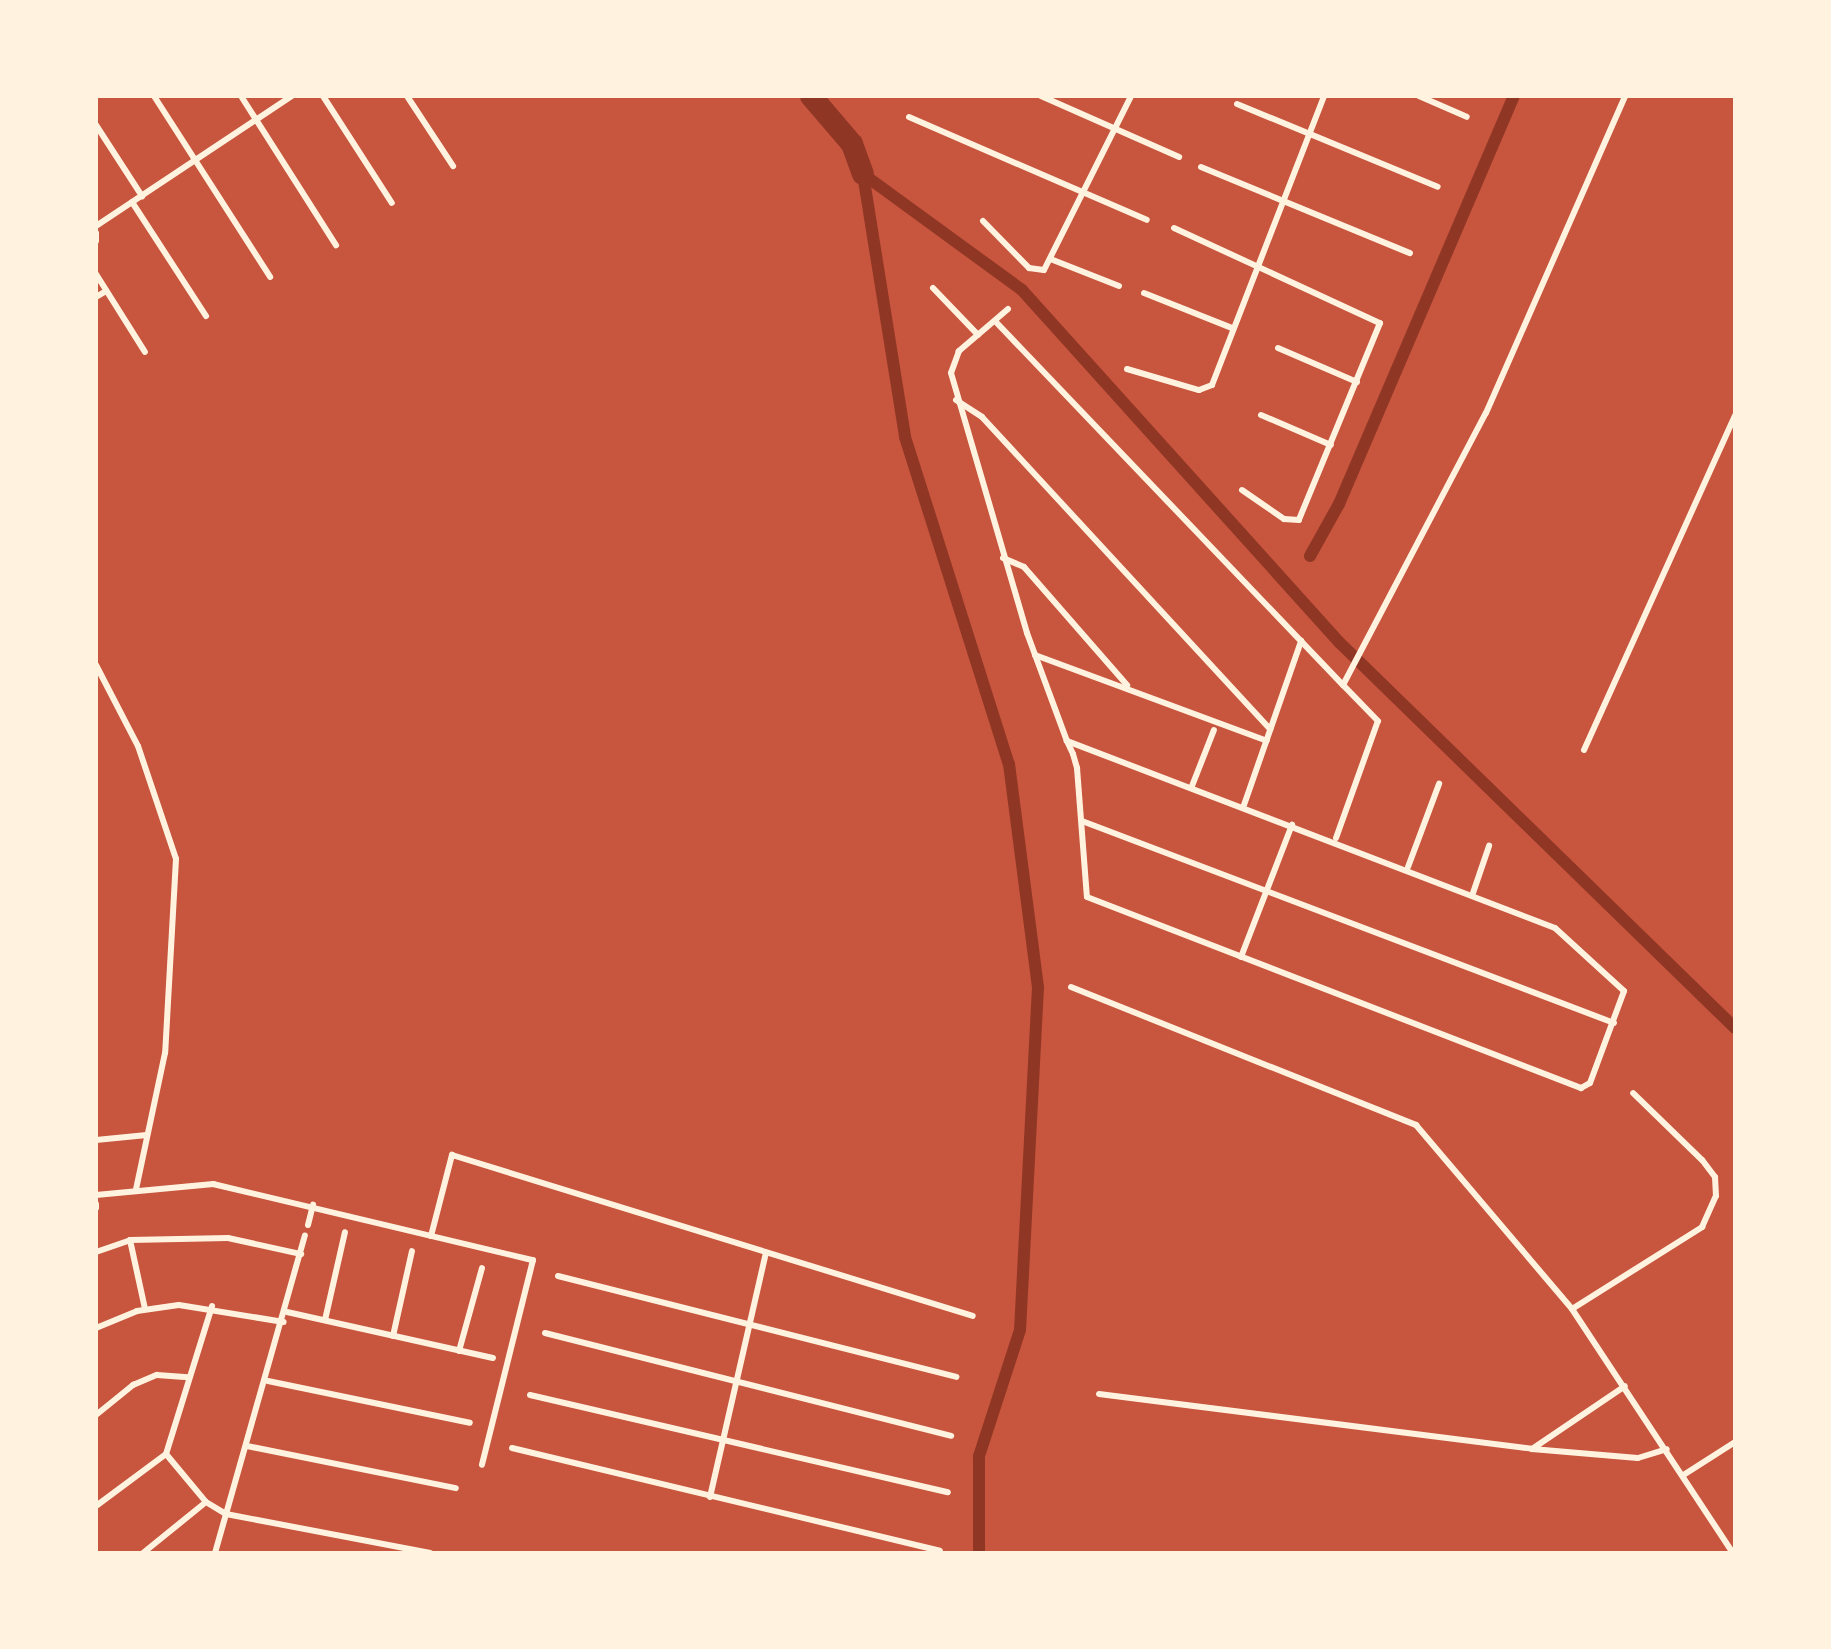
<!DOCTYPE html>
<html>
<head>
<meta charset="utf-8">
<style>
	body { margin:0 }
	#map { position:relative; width:1831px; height:1649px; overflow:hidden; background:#c8553d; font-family:Cabin,sans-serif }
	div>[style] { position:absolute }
	.canal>* { height:12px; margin:-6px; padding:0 6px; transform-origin:6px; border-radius:6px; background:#8f3625 }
	.river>* { height:22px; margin:-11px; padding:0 11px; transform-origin:11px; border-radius:11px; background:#8f3625 }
	.minor>* { height:6px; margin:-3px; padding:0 3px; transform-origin:3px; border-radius:3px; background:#fff3e0 }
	span { translate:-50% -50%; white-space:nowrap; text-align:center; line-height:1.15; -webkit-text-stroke:7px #fff3e0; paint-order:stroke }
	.frame { position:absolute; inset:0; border:98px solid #fff3e0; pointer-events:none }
</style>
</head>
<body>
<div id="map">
	<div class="canal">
		<div style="left:863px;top:174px;width:266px;rotate:80.9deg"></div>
		<div style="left:905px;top:437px;width:343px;rotate:72.4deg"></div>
		<div style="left:1009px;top:764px;width:225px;rotate:82.6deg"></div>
		<div style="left:1038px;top:987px;width:343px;rotate:93deg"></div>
		<div style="left:1020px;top:1330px;width:133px;rotate:108deg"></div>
		<div style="left:979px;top:1456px;width:97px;rotate:90deg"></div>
		<div style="left:863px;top:174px;width:197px;rotate:36.1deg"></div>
		<div style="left:1022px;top:290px;width:475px;rotate:48deg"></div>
		<div style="left:1340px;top:643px;width:552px;rotate:44.27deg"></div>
		<div style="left:1310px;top:556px;width:60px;rotate:-60.9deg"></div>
		<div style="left:1339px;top:504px;width:444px;rotate:-66.8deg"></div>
	</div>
	<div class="river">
		<div style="left:811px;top:96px;width:63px;rotate:49.5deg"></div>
		<div style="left:852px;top:144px;width:32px;rotate:70deg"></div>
	</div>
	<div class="minor">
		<div style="left:154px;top:96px;width:215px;rotate:57.3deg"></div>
		<div style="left:241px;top:96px;width:177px;rotate:57.5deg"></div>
		<div style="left:323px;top:96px;width:127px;rotate:57.2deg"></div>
		<div style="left:407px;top:96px;width:84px;rotate:56.7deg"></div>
		<div style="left:1041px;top:96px;width:151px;rotate:23.8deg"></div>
		<div style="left:1419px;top:96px;width:52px;rotate:23.6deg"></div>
		<div style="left:1237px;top:104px;width:217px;rotate:22.4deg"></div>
		<div style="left:909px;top:117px;width:259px;rotate:23.4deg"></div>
		<div style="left:96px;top:125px;width:85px;rotate:57.1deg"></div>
		<div style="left:1201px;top:167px;width:226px;rotate:22.4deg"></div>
		<div style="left:132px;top:202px;width:136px;rotate:57deg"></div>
		<div style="left:983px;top:221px;width:66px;rotate:45.6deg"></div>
		<div style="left:1029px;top:268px;width:15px;rotate:8deg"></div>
		<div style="left:1044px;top:270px;width:195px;rotate:-63.4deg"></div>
		<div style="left:96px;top:226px;width:235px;rotate:-33.6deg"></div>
		<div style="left:1174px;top:228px;width:227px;rotate:24.8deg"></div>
		<div style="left:1380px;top:323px;width:213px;rotate:112.4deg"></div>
		<div style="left:1299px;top:520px;width:15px;rotate:-176deg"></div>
		<div style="left:1284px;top:519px;width:51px;rotate:-145.4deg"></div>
		<div style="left:96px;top:233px;width:8px;rotate:90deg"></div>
		<div style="left:1053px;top:260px;width:71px;rotate:21.5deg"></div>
		<div style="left:96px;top:274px;width:92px;rotate:57.9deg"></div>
		<div style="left:933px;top:288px;width:65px;rotate:46.2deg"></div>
		<div style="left:1144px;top:293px;width:95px;rotate:21.7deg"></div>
		<div style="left:96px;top:297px;width:12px;rotate:-31deg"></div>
		<div style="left:1008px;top:309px;width:65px;rotate:139.4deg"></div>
		<div style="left:959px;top:351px;width:23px;rotate:110deg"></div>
		<div style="left:951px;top:373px;width:271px;rotate:73.7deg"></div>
		<div style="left:1027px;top:633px;width:115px;rotate:69.7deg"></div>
		<div style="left:1067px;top:741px;width:14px;rotate:65deg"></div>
		<div style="left:1073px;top:754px;width:15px;rotate:74deg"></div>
		<div style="left:1077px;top:768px;width:129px;rotate:85.6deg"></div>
		<div style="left:1087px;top:897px;width:530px;rotate:21.14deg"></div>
		<div style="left:1581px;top:1088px;width:10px;rotate:-29deg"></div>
		<div style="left:1590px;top:1083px;width:98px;rotate:-69.7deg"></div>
		<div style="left:1624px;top:991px;width:93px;rotate:-137.6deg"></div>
		<div style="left:1555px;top:928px;width:523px;rotate:-159.03deg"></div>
		<div style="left:995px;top:321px;width:504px;rotate:46.29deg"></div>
		<div style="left:1343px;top:685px;width:307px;rotate:-62.3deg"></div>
		<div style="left:1486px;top:413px;width:346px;rotate:-66.3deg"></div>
		<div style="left:1278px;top:348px;width:86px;rotate:23.3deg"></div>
		<div style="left:1127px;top:369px;width:75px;rotate:16.3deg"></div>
		<div style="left:1199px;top:390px;width:14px;rotate:-21deg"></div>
		<div style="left:1212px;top:385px;width:310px;rotate:-68.8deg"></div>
		<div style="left:956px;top:400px;width:31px;rotate:33deg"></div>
		<div style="left:982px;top:417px;width:425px;rotate:47.3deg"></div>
		<div style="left:1261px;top:415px;width:76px;rotate:23.2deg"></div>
		<div style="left:1003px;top:558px;width:23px;rotate:23deg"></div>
		<div style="left:1024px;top:567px;width:157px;rotate:48.9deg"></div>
		<div style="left:1035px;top:655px;width:247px;rotate:20.3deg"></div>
		<div style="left:96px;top:665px;width:91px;rotate:62.6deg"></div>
		<div style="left:138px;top:746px;width:119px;rotate:71.4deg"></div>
		<div style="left:176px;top:859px;width:194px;rotate:93.2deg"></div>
		<div style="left:165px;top:1053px;width:139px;rotate:102deg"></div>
		<div style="left:1584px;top:750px;width:367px;rotate:-65.7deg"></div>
		<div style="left:1192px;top:786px;width:60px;rotate:-68.6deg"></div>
		<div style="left:1244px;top:805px;width:174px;rotate:-70.8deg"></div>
		<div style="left:1082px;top:821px;width:569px;rotate:20.79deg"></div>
		<div style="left:1336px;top:838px;width:124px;rotate:-70.3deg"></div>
		<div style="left:1378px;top:721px;width:50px;rotate:-134.2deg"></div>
		<div style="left:1408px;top:867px;width:89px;rotate:-69.5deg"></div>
		<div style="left:1473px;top:893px;width:50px;rotate:-71.2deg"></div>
		<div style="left:1241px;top:957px;width:142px;rotate:-68.9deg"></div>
		<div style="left:1071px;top:987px;width:372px;rotate:21.8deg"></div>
		<div style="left:1416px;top:1125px;width:241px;rotate:49.7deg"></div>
		<div style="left:1572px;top:1309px;width:292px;rotate:56.6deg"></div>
		<div style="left:96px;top:1140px;width:51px;rotate:-5.6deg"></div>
		<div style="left:96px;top:1195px;width:118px;rotate:-5.4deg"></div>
		<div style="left:213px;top:1184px;width:329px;rotate:13.4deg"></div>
		<div style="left:533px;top:1260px;width:211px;rotate:104deg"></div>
		<div style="left:96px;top:1204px;width:4px;rotate:90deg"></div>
		<div style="left:308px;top:1225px;width:21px;rotate:-76deg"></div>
		<div style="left:431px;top:1236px;width:84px;rotate:-75.5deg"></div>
		<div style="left:452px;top:1155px;width:545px;rotate:17.17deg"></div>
		<div style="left:130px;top:1240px;width:71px;rotate:77.7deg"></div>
		<div style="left:96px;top:1252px;width:36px;rotate:-19deg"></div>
		<div style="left:130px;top:1240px;width:98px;rotate:-1.2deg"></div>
		<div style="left:228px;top:1238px;width:75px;rotate:12.4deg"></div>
		<div style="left:558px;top:1276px;width:411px;rotate:14.2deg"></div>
		<div style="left:1572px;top:1309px;width:154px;rotate:-32.2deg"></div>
		<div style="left:1702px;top:1227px;width:34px;rotate:-66deg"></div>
		<div style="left:1716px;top:1196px;width:19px;rotate:-93deg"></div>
		<div style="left:1715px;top:1177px;width:21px;rotate:-127deg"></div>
		<div style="left:1702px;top:1160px;width:96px;rotate:-135.8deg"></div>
		<div style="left:287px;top:1312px;width:211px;rotate:12.6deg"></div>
		<div style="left:325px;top:1320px;width:90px;rotate:-77.2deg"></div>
		<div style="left:96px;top:1328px;width:44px;rotate:-22.5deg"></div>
		<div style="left:137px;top:1311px;width:42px;rotate:-8.1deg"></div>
		<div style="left:179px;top:1305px;width:106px;rotate:9.2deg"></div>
		<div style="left:545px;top:1333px;width:419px;rotate:14.2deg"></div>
		<div style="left:393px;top:1336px;width:87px;rotate:-77.4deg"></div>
		<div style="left:459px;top:1351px;width:86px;rotate:-74.5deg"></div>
		<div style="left:268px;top:1381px;width:206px;rotate:11.7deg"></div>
		<div style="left:1099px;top:1394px;width:436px;rotate:7.2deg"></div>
		<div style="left:1532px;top:1449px;width:106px;rotate:4.9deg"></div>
		<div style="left:1638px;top:1458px;width:30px;rotate:-17deg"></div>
		<div style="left:530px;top:1395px;width:429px;rotate:13.1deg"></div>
		<div style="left:96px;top:1415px;width:48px;rotate:-39deg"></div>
		<div style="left:133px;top:1385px;width:26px;rotate:-23deg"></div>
		<div style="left:157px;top:1375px;width:31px;rotate:4deg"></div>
		<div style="left:247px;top:1446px;width:213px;rotate:11.4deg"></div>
		<div style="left:512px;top:1448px;width:440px;rotate:13.5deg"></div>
		<div style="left:1532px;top:1449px;width:112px;rotate:-34.1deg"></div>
		<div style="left:166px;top:1454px;width:62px;rotate:50.2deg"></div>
		<div style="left:206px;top:1502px;width:23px;rotate:31deg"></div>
		<div style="left:226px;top:1514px;width:208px;rotate:10.8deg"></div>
		<div style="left:1685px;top:1474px;width:59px;rotate:-32.6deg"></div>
		<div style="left:710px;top:1497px;width:251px;rotate:-77.1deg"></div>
		<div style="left:96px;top:1506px;width:87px;rotate:-36.6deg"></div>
		<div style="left:166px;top:1454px;width:155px;rotate:-72.7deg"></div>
		<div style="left:143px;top:1553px;width:81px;rotate:-39deg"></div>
		<div style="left:215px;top:1553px;width:330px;rotate:-74.2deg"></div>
	</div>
	<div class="frame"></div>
</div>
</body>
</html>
